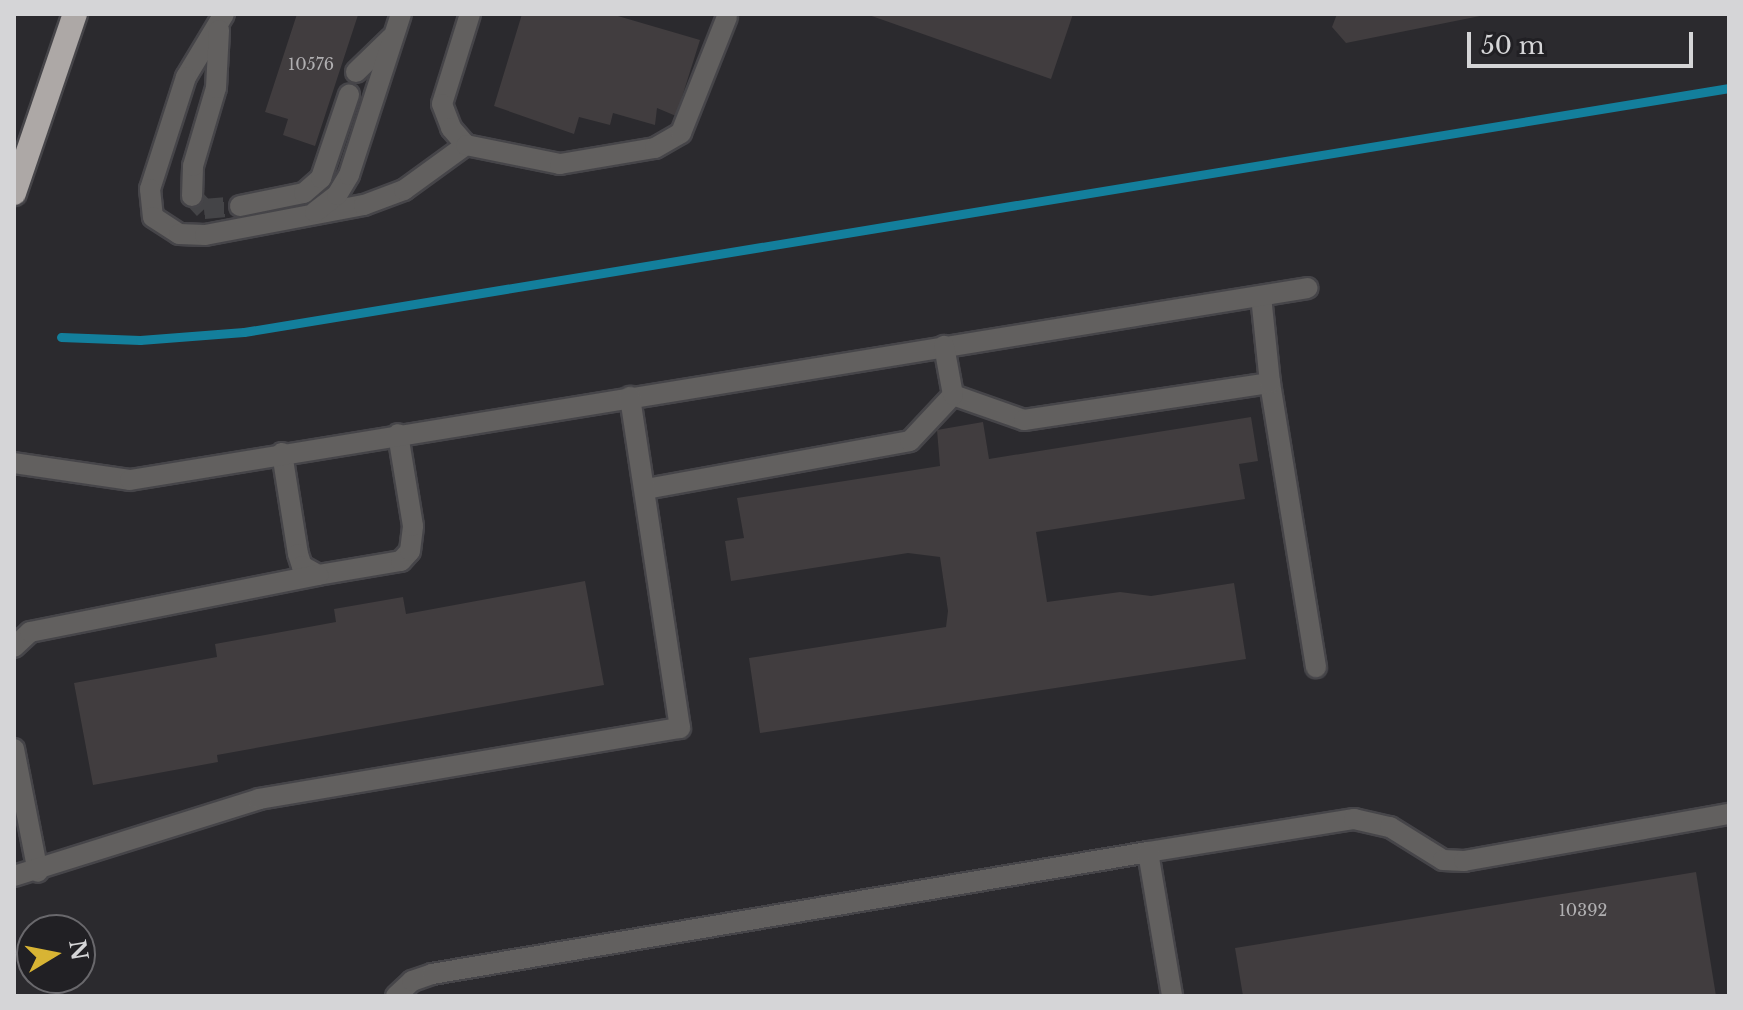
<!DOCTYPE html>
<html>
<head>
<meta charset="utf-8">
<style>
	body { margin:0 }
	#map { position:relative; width:1743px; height:1010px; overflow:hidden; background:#2b2a2e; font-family:"Libre Baskerville",serif }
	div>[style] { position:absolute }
	.stream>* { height:9px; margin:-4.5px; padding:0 4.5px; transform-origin:4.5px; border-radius:4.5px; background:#137f9c }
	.building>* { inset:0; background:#413d3f }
	.minor-tunnel>* { height:20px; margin-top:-10px; transform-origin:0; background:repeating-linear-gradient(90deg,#444447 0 20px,transparent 0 30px) }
	.roads { filter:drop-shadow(2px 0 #464549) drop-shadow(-2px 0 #464549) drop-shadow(0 2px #464549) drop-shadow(0 -2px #464549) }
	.minor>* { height:20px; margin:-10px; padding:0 10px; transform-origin:10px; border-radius:10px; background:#62605f }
	.highway>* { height:24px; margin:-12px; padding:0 12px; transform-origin:12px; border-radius:12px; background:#ada8a6 }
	span { translate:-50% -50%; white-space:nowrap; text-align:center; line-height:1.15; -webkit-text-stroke:6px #212024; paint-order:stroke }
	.number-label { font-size:16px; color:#b0afb1 }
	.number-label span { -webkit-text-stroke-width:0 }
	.frame { position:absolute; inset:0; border:16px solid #d5d5d7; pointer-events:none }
	.north { position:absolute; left:16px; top:914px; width:80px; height:80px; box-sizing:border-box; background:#212024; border:2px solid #69686c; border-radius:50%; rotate:80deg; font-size:22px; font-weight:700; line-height:32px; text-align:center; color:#d5d5d7 }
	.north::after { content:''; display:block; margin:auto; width:28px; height:36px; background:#d8b434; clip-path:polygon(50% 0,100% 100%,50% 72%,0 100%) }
	.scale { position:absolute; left:1467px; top:32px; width:226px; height:36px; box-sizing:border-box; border:4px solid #d5d5d7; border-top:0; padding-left:10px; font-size:24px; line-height:28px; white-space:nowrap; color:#d5d5d7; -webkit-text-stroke:6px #212024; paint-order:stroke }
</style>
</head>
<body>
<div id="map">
	<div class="stream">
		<div style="left:61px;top:337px;width:79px;rotate:2.2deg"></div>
		<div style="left:140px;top:340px;width:104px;rotate:-4.4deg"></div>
		<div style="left:244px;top:332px;width:1505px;rotate:-9.33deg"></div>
	</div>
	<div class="building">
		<div style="clip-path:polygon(297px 14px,358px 15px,315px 146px,283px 135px,288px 119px,265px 112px)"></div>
		<div style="clip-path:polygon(522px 14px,611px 14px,700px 40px,676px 116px,657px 108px,655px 125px,613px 113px,610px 125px,579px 117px,574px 134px,494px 106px)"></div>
		<div style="clip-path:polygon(866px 14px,1073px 14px,1051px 79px)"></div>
		<div style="clip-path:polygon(1337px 14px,1485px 14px,1485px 15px,1346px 43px,1332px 27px)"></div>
		<div style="clip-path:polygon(1251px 417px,1258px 461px,1239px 464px,1245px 499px,1036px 532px,1047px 602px,1120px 592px,1151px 596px,1234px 583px,1246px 659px,760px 733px,749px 658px,946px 627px,948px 611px,940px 557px,908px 553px,731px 581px,725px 541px,744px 538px,737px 498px,940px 466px,937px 430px,983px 422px,989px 459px)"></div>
		<div style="clip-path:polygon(585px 581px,604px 685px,217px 755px,218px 762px,93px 785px,74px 683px,217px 657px,215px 644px,336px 622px,334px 609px,403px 597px,406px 614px)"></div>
		<div style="clip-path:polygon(1696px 872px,1716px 996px,1243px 996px,1235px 948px)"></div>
	</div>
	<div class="minor-tunnel">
		<div style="left:192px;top:196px;width:18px;rotate:47deg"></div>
		<div style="left:204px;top:209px;width:36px;rotate:-5deg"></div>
	</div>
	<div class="roads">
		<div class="minor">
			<div style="left:224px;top:14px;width:74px;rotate:121.1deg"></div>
			<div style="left:186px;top:77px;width:118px;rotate:107.8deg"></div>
			<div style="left:150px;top:189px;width:28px;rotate:84deg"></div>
			<div style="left:153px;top:217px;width:31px;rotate:33deg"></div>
			<div style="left:179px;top:234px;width:26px;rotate:2deg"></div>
			<div style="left:205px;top:235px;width:162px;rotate:-10.7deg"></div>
			<div style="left:364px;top:205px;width:43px;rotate:-20.6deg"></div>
			<div style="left:404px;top:190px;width:77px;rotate:-36deg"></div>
			<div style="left:470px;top:14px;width:94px;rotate:107.3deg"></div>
			<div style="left:442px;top:104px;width:26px;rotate:69deg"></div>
			<div style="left:451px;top:128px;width:23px;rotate:49deg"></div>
			<div style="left:466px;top:145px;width:96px;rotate:11.4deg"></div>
			<div style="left:560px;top:164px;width:96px;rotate:-9.6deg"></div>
			<div style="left:655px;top:148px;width:30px;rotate:-30deg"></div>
			<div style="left:681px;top:133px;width:125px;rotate:-68.4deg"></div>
			<div style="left:356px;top:72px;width:49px;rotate:-44.2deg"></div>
			<div style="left:192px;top:196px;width:30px;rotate:-88deg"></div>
			<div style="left:193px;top:166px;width:81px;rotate:-73.6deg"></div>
			<div style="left:216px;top:88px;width:58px;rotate:-87deg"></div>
			<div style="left:240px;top:206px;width:65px;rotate:-11.5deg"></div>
			<div style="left:304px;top:193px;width:23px;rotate:-41deg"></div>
			<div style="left:321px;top:178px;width:88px;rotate:-71.4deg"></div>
			<div style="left:315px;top:212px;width:28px;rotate:-38deg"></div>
			<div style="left:337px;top:195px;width:23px;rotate:-59deg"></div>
			<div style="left:349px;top:175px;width:169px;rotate:-72.1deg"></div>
			<div style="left:1270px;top:383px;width:288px;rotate:80.8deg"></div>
			<div style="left:953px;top:395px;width:75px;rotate:19.4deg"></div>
			<div style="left:1024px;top:420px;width:249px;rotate:-8.6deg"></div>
			<div style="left:1270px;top:383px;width:87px;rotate:-95.9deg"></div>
			<div style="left:282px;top:453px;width:102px;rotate:81deg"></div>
			<div style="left:298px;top:554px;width:13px;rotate:72deg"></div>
			<div style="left:302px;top:566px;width:18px;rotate:29deg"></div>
			<div style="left:318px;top:575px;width:84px;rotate:-9.6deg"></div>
			<div style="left:401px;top:561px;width:13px;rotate:-48deg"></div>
			<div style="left:410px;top:551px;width:25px;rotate:-83deg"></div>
			<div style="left:413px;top:526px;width:93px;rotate:-99.3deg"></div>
			<div style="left:14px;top:463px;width:117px;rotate:8.3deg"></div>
			<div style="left:130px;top:480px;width:1193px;rotate:-9.26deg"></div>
			<div style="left:646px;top:489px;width:268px;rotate:-10.3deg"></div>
			<div style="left:910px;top:441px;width:63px;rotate:-46.9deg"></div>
			<div style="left:953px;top:395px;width:50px;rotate:-100.4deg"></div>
			<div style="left:14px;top:647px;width:22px;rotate:-43deg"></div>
			<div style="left:30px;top:632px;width:294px;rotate:-11.2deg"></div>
			<div style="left:14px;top:749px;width:125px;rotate:79deg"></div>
			<div style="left:1148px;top:852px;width:209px;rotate:-9.1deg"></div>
			<div style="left:1354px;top:819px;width:37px;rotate:13deg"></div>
			<div style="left:1390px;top:827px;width:62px;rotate:31.9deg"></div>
			<div style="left:1443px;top:860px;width:21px;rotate:3deg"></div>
			<div style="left:1464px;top:861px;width:269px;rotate:-10.1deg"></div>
			<div style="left:14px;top:876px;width:257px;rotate:-17.4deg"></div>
			<div style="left:259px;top:799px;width:427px;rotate:-9.6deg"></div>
			<div style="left:680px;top:728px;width:335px;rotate:-98.6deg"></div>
			<div style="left:396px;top:996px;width:22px;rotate:-43deg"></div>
			<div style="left:412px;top:981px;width:21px;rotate:-19deg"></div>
			<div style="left:432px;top:974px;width:726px;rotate:-9.67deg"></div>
			<div style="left:1148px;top:852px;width:146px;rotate:80.5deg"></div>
		</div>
		<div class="highway">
			<div style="left:14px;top:193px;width:189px;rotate:-71.2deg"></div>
		</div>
	</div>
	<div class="number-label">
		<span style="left:311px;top:64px">10576</span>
		<span style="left:1583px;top:910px">10392</span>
	</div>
	<div class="frame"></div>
	<div class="north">N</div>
	<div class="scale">50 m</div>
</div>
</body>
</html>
